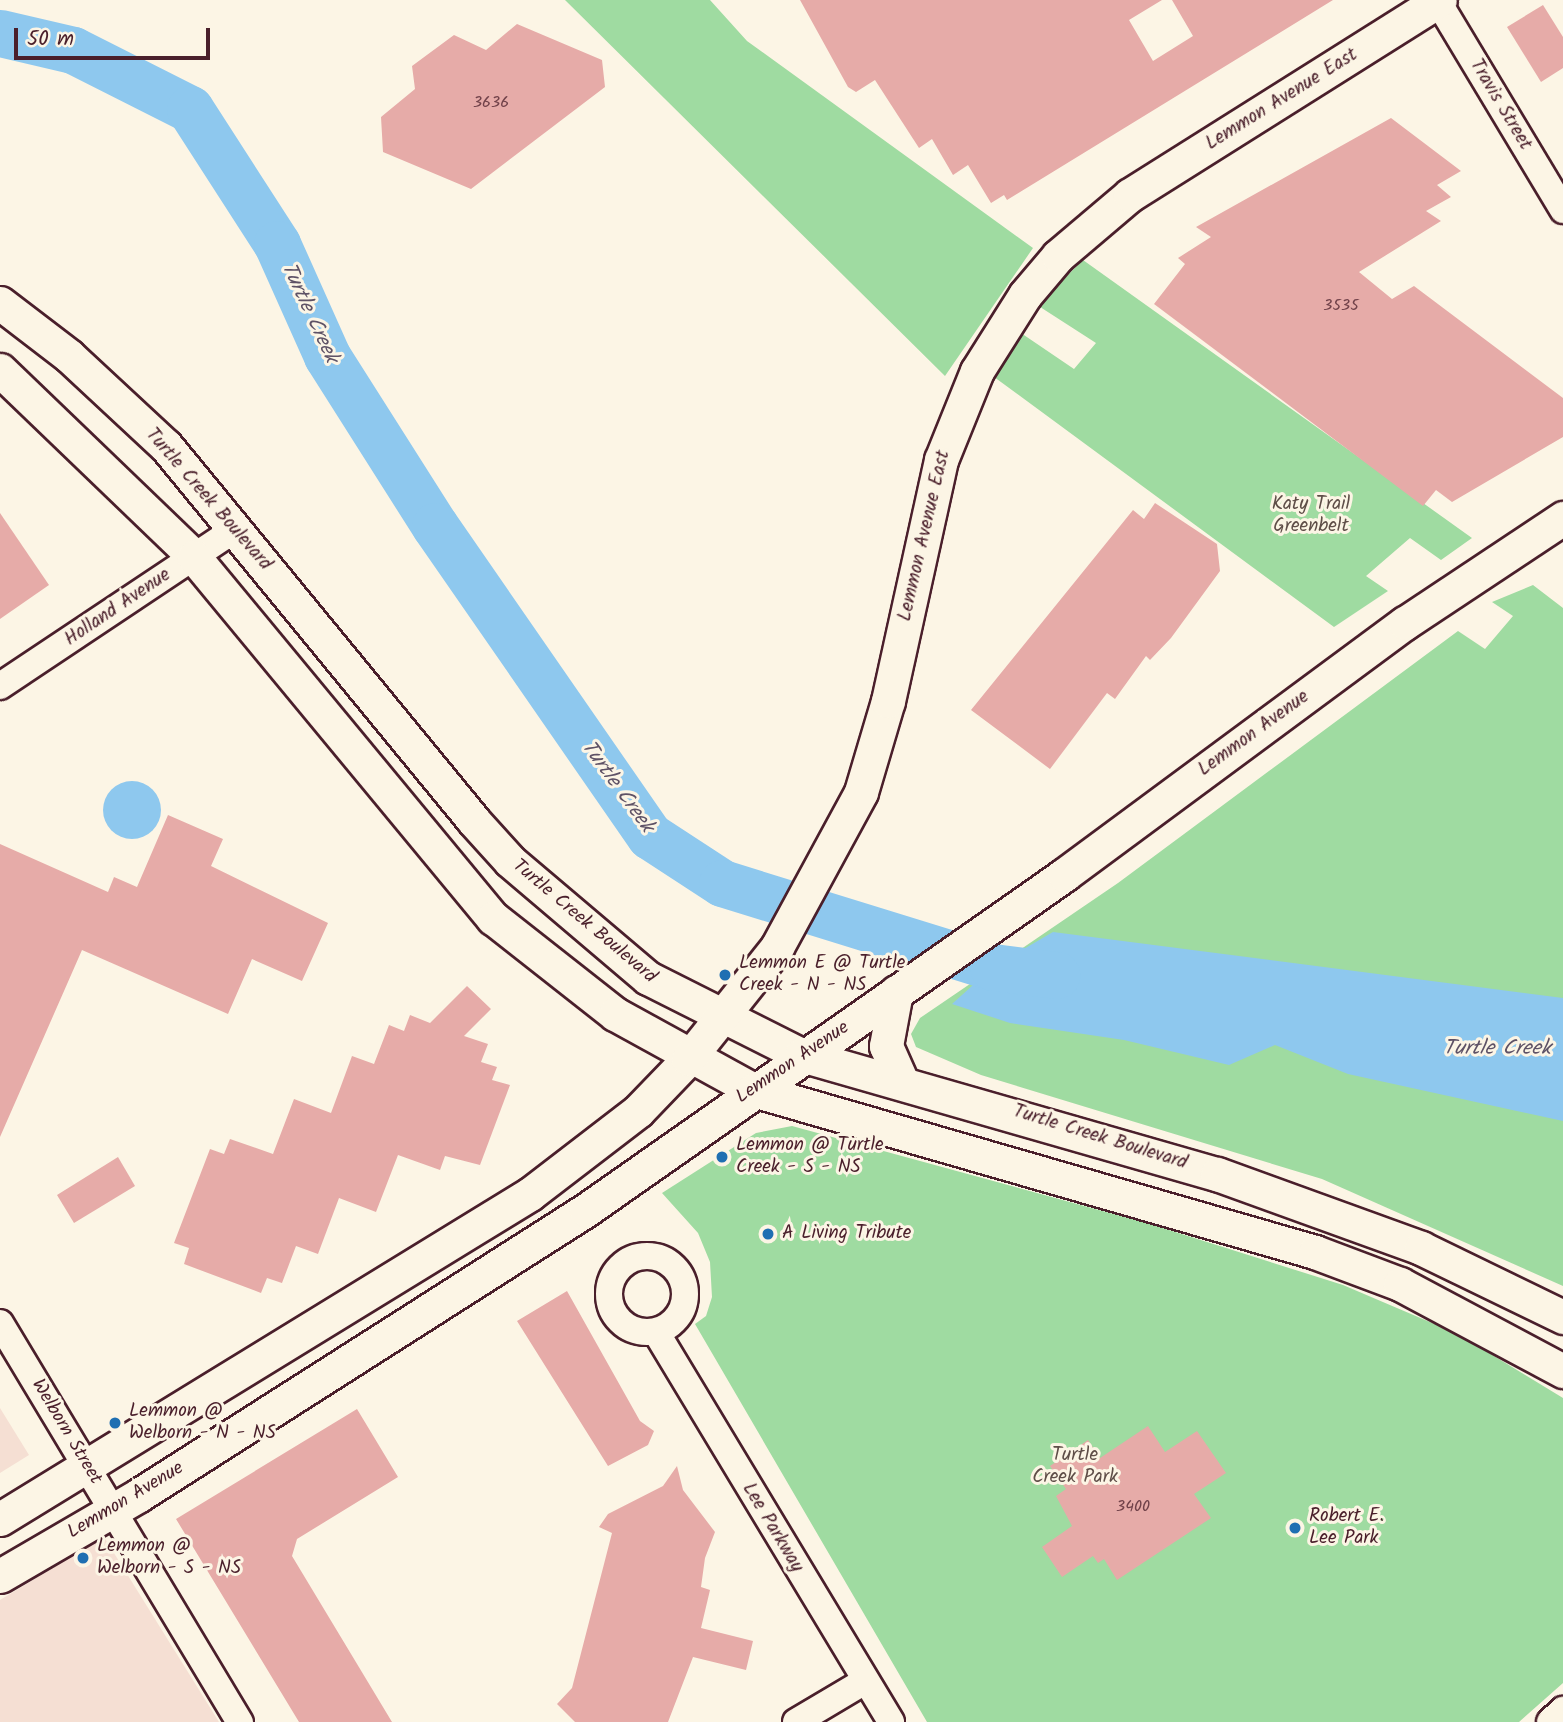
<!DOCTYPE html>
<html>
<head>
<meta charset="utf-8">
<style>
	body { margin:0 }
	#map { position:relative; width:1563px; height:1722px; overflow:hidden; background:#fcf5e5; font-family:Kalam,sans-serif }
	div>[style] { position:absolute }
	.built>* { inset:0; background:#f5dfd3 }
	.green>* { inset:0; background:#9fdba1 }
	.water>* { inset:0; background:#8ec8ee }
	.round { border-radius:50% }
	.river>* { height:47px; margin:-23.5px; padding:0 23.5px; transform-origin:23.5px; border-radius:23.5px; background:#8ec8ee }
	.building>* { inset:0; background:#e6aba8 }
	.roads { filter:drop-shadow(2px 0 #4a1f2b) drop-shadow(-2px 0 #4a1f2b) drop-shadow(0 2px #4a1f2b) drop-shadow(0 -2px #4a1f2b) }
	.minor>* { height:26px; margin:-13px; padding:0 13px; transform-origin:13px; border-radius:13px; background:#fcf5e5 }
	.minor>.ring { margin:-13px; padding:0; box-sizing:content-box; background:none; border:26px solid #fcf5e5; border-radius:50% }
	.major>* { height:33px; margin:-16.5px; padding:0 16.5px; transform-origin:16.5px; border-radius:16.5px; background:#fcf5e5 }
	.dots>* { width:19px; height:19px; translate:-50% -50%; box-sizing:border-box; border:4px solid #fcf5e5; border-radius:50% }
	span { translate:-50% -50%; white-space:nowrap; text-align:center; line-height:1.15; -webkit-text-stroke:6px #fcf5e5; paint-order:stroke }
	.number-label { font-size:16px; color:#71424a }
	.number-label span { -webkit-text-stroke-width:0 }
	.street-label { font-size:19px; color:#4a1f2b }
	.park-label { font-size:19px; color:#5f4e48 }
	.poi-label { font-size:19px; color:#4a1f2b }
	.left { translate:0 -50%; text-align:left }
	.water-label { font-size:21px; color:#5e5266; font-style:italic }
	.scale { position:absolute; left:14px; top:28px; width:196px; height:32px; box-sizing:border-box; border:4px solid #4a1f2b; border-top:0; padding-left:9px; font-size:21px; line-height:24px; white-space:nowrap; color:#4a1f2b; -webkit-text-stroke:5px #fcf5e5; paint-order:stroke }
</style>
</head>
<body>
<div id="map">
	<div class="built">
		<div style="clip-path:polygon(0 1408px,29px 1455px,0 1473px)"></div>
		<div style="clip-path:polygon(104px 1537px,219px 1722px,0 1722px,0 1600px)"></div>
	</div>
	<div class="green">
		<div style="clip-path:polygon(565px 0,710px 0,747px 41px,1033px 248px,945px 376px)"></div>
		<div style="clip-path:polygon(1083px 260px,1472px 538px,1441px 560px,1410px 538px,1366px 576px,1388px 591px,1334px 627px,990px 374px,1018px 331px,1074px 369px,1096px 343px,1037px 305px)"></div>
		<div style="clip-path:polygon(1533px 585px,1563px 608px,1563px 1286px,1322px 1179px,981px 1075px,916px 1047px,911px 1034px,920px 1018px,1118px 883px,1458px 631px,1485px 649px,1513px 616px,1492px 602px)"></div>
		<div style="clip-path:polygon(792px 1126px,1150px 1224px,1343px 1285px,1458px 1334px,1563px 1398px,1563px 1683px,1519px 1722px,927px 1722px,695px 1324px,706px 1316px,712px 1297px,710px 1262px,698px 1233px,662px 1193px,756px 1133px)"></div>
	</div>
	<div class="water">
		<div class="round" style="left:103px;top:781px;width:58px;height:58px"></div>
		<div style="clip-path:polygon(1053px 932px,1563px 998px,1563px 1121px,1348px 1074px,1275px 1045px,1229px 1065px,1124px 1040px,1010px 1023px,952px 1004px,993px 967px)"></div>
	</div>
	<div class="river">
		<div style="left:0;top:33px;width:75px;rotate:13.1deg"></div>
		<div style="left:73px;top:50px;width:131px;rotate:26.8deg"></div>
		<div style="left:190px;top:109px;width:161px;rotate:57.2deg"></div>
		<div style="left:277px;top:244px;width:123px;rotate:65.9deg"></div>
		<div style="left:327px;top:356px;width:201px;rotate:57.6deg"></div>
		<div style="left:435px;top:526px;width:377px;rotate:55.3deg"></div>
		<div style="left:650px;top:836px;width:86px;rotate:33.1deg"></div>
		<div style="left:722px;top:883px;width:284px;rotate:17.2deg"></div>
		<div style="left:993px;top:967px;width:64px;rotate:7.2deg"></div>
	</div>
	<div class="building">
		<div style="clip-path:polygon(800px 0,1162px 0,1129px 20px,1153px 61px,1193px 36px,1172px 0,1333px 0,1007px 200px,1004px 195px,991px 203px,968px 165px,953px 175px,932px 139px,919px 148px,875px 80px,856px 92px,848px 87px)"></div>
		<div style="clip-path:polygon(1543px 5px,1563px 37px,1563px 68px,1541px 82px,1507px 27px)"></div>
		<div style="clip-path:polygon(517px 24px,602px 60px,605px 87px,471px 189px,383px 152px,381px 117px,415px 89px,412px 66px,454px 35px,486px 50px)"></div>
		<div style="clip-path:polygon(1391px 118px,1461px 171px,1437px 185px,1451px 197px,1426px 211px,1441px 221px,1359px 272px,1392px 299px,1414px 286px,1563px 398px,1563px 437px,1452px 502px,1436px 490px,1423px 506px,1154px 304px,1185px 264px,1178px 258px,1211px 237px,1196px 227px)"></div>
		<div style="clip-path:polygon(1155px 503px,1217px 544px,1220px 571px,1171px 638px,1150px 660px,1146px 656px,1115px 699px,1107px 693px,1050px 769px,971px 710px,1133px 510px,1144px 519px)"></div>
		<div style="clip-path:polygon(0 513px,49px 585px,0 619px)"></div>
		<div style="clip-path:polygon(168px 815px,223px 839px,211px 866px,328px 923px,302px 981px,252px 959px,228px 1014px,82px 950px,0 1137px,0 844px,108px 892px,114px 877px,137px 887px)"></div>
		<div style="clip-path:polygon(467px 986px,491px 1009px,464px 1036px,488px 1044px,481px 1062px,497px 1067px,492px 1080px,510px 1085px,480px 1165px,445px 1156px,440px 1170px,398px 1155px,376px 1212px,339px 1198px,318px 1254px,296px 1246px,282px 1283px,267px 1278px,261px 1293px,184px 1264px,189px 1248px,174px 1243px,210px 1149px,224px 1154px,230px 1139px,273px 1154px,294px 1099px,331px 1113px,352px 1056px,374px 1064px,389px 1025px,404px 1031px,410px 1015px,430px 1023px)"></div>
		<div style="clip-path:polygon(118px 1157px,135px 1186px,74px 1223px,57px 1195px)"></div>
		<div style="clip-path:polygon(567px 1291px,640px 1421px,654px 1431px,648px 1445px,608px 1466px,517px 1321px)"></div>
		<div style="clip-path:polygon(357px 1409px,398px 1477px,297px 1539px,292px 1556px,392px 1722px,299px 1722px,176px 1519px)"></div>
		<div style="clip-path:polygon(1148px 1426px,1165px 1452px,1197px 1431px,1226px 1473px,1194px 1494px,1211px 1518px,1117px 1580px,1104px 1559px,1098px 1563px,1093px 1556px,1062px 1577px,1042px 1547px,1072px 1526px,1056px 1496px,1066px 1489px,1050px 1466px,1088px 1440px,1100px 1458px)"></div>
		<div style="clip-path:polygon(677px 1466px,683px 1490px,715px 1532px,705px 1558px,701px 1587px,710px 1590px,701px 1628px,753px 1641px,746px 1670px,693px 1657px,668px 1722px,575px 1722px,557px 1704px,572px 1688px,612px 1533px,599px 1527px,608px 1514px,663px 1486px)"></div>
	</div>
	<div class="roads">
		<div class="minor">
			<div style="left:1437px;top:0;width:245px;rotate:59deg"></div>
			<div style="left:0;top:686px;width:283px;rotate:-33.7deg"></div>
			<div class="ring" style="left:609px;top:1256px;width:50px;height:50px"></div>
			<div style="left:0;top:1323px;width:466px;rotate:59deg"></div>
			<div style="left:656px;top:1332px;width:455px;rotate:58.9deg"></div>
			<div style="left:796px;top:1722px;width:80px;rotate:-30.7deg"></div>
			<div style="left:1550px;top:1722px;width:18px;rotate:-43deg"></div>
		</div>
		<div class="major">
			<div style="left:0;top:303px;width:87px;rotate:37.5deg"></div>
			<div style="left:69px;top:356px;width:132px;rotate:42.9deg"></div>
			<div style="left:166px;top:446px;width:484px;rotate:50.6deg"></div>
			<div style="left:473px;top:820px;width:55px;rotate:47.9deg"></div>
			<div style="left:510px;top:861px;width:181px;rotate:40.3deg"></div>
			<div style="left:648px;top:978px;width:171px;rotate:26.7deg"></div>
			<div style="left:801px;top:1055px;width:433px;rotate:16deg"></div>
			<div style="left:1217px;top:1174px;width:217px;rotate:19.9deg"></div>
			<div style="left:1421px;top:1248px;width:158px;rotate:25.9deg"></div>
			<div style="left:0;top:370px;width:269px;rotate:43.9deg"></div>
			<div style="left:194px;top:557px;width:469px;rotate:50.4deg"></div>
			<div style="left:493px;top:918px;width:155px;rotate:38.2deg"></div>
			<div style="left:615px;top:1014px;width:158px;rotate:28.8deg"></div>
			<div style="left:753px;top:1090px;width:585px;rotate:16.08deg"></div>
			<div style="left:1315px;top:1252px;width:91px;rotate:20.6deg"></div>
			<div style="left:1400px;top:1284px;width:185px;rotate:28.1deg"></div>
			<div style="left:896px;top:992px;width:55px;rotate:100.5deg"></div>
			<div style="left:886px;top:1046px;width:39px;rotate:66deg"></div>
			<div style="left:0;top:1519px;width:622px;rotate:-31.52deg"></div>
			<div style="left:530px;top:1194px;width:136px;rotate:-37.5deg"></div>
			<div style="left:638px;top:1111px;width:72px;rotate:-46.1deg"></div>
			<div style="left:688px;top:1059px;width:143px;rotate:-51.5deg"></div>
			<div style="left:777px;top:947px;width:176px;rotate:-61.5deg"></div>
			<div style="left:861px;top:792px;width:95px;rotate:-73.5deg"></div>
			<div style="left:888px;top:701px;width:247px;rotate:-77.6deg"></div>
			<div style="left:941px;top:460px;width:96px;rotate:-68deg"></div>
			<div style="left:977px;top:371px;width:90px;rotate:-57.7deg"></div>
			<div style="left:1025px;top:295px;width:51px;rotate:-49.8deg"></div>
			<div style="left:1058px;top:256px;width:94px;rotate:-40.3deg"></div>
			<div style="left:1130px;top:195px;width:366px;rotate:-32.2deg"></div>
			<div style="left:0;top:1576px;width:161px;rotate:-30.2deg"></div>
			<div style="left:139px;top:1495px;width:530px;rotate:-32.52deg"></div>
			<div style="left:586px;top:1210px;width:584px;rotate:-35.02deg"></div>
			<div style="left:1064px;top:875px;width:424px;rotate:-36.5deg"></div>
			<div style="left:1405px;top:623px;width:190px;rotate:-33.6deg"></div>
		</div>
	</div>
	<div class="dots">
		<div style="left:725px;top:975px;background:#1f6fb2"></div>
		<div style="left:722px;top:1157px;background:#1f6fb2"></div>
		<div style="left:768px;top:1234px;background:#1f6fb2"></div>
		<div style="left:115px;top:1423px;background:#1f6fb2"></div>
		<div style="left:1295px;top:1528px;background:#1f6fb2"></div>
		<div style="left:83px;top:1558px;background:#1f6fb2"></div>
	</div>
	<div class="number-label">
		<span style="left:491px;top:103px">3636</span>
		<span style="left:1341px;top:306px">3535</span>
		<span style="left:1133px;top:1507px">3400</span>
	</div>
	<div class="street-label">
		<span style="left:1282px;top:100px;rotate:-32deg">Lemmon Avenue East</span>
		<span style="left:1500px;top:105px;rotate:59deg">Travis Street</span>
		<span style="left:208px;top:500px;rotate:49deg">Turtle Creek Boulevard</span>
		<span style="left:925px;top:536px;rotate:-77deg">Lemmon Avenue East</span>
		<span style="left:118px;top:608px;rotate:-34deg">Holland Avenue</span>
		<span style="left:1254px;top:734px;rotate:-36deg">Lemmon Avenue</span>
		<span style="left:584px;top:922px;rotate:40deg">Turtle Creek Boulevard</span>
		<span style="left:793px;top:1063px;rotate:-34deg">Lemmon Avenue</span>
		<span style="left:1100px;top:1138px;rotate:17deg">Turtle Creek Boulevard</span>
		<span style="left:66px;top:1432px;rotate:59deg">Welborn Street</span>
		<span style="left:126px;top:1501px;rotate:-31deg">Lemmon Avenue</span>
		<span style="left:772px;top:1528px;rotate:59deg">Lee Parkway</span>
	</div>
	<div class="park-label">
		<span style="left:1311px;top:516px">Katy Trail<br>Greenbelt</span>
		<span style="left:1075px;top:1467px">Turtle<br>Creek Park</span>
	</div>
	<div class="poi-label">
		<span class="left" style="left:739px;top:975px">Lemmon E @ Turtle<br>Creek - N - NS</span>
		<span class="left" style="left:736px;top:1157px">Lemmon @ Turtle<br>Creek - S - NS</span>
		<span class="left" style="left:782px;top:1234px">A Living Tribute</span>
		<span class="left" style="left:129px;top:1423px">Lemmon @<br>Welborn - N - NS</span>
		<span class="left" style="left:1309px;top:1528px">Robert E.<br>Lee Park</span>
		<span class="left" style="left:97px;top:1558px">Lemmon @<br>Welborn - S - NS</span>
	</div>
	<div class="water-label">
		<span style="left:309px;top:313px;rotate:65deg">Turtle Creek</span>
		<span style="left:617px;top:787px;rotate:54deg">Turtle Creek</span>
		<span style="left:1497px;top:1049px">Turtle Creek</span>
	</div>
	<div class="scale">50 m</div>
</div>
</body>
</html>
